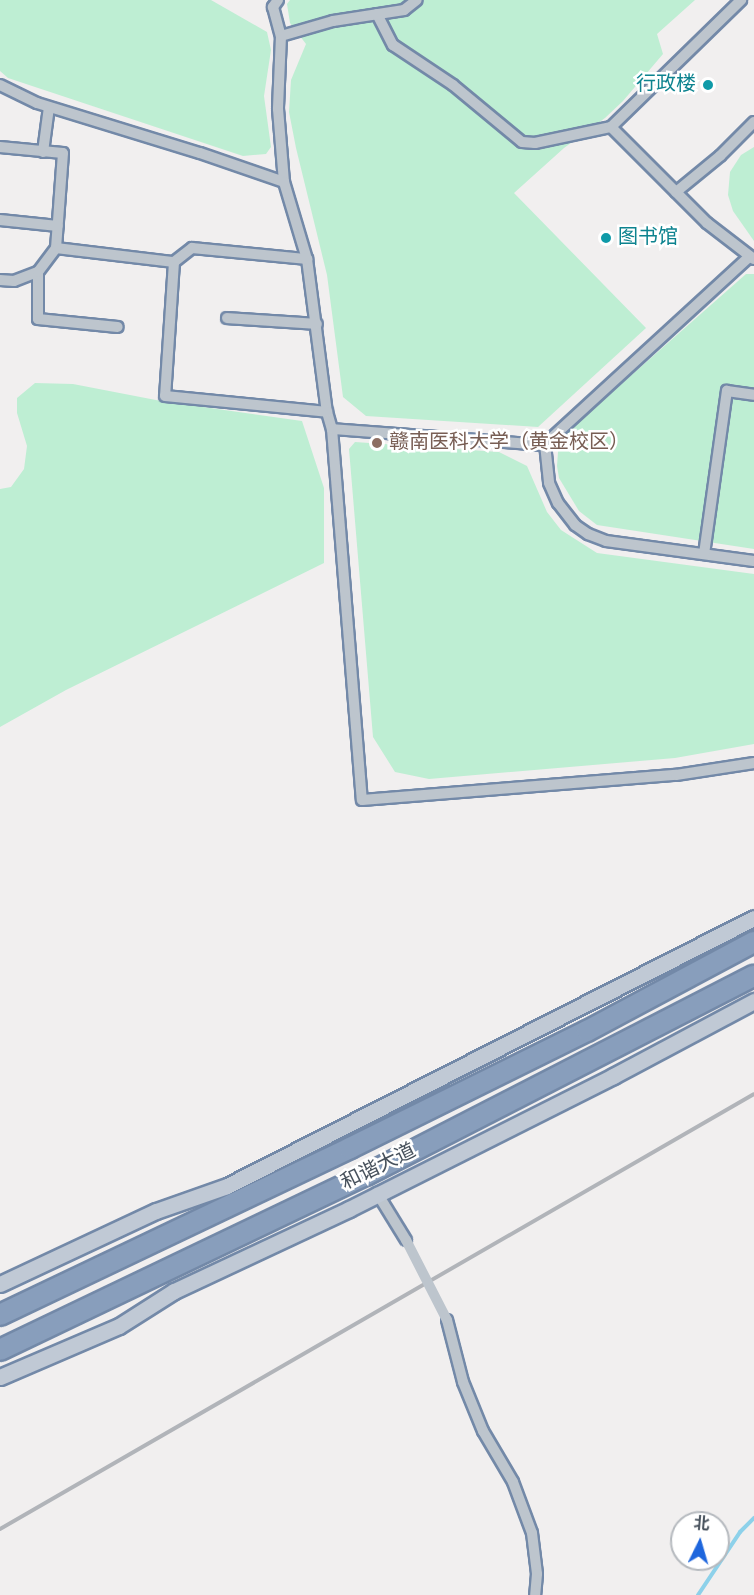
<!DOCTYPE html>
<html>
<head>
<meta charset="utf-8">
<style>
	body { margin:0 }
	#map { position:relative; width:754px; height:1595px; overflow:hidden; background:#f1efef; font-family:Overpass,"Noto Sans SC",sans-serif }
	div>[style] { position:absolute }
	.green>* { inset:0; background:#beeed3 }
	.stream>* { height:4px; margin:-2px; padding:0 2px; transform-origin:2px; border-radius:2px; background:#8dd1ea }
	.roads { filter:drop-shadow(2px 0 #7389a8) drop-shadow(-2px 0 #7389a8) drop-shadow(0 2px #7389a8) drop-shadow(0 -2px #7389a8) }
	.street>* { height:10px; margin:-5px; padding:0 5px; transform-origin:5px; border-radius:5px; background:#bdc5cd }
	.secondary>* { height:15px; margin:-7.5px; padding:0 7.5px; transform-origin:7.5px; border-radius:7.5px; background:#c0c9d5 }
	.highway>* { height:20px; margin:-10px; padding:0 10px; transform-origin:10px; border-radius:10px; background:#889ebc }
	.rail>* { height:4px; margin:-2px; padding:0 2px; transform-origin:2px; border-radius:2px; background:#b1b4b9 }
	.street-bridge>* { height:10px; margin:-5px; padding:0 5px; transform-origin:5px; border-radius:5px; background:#bdc5cd }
	.dots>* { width:16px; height:16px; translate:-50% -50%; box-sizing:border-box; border:3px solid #fff; border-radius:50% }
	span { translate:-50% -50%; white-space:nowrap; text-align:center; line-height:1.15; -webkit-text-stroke:5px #fff; paint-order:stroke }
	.culture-label { font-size:20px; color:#0d838f }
	.right { translate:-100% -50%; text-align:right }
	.left { translate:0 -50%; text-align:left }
	.education-label { font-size:20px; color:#785e54 }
	.street-label { font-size:20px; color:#47515c }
	.north { position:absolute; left:670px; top:1511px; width:60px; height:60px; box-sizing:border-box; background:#fff; border:2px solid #b5b9be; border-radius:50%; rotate:5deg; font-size:16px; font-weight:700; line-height:24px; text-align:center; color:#47515c }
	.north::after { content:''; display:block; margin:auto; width:21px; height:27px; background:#1e66dd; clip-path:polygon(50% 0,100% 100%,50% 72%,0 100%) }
</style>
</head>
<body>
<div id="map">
	<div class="green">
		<div style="clip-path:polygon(0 0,211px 0,267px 32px,271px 50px,264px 96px,271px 147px,266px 154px,243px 156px,8px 78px,0 71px)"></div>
		<div style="clip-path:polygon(290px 0,695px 0,657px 34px,663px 54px,623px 101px,605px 118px,564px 148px,514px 193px,646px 328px,538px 427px,366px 416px,343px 397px,327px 275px,296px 148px,289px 112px,291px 80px,306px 44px,290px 23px,287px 4px)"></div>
		<div style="clip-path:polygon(754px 147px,754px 241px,733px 211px,728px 195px,730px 172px,741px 155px)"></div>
		<div style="clip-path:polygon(746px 274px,754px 274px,754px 549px,597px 525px,579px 511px,559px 478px,557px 466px,559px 439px)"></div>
		<div style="clip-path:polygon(35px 383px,73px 384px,161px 401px,302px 421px,324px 488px,324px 563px,66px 690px,0 727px,0 489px,11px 487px,24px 469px,27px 446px,17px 413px,17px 398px)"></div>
		<div style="clip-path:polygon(355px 442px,499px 452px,527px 466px,547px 512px,561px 530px,597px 553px,754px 574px,754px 744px,675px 758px,429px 779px,395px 772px,373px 737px,349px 449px)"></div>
	</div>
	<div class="stream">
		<div style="left:698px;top:1595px;width:76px;rotate:-56.3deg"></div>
		<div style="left:740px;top:1532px;width:20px;rotate:-45deg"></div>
	</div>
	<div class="roads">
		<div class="street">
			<div style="left:278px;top:0;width:9px;rotate:126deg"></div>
			<div style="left:273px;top:7px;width:30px;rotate:75deg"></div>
			<div style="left:281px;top:36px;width:73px;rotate:92.4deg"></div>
			<div style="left:278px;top:109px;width:73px;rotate:85.3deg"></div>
			<div style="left:377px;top:14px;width:35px;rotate:63deg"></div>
			<div style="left:393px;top:45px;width:72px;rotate:33.7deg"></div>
			<div style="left:453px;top:85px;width:89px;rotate:39.6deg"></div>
			<div style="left:522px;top:142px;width:13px;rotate:4deg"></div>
			<div style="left:535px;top:143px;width:78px;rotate:-11.9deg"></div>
			<div style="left:611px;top:127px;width:136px;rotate:45deg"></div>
			<div style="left:707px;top:223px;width:59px;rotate:37.5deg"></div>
			<div style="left:281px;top:36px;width:54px;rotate:-16.1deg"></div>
			<div style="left:333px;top:21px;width:72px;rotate:-8.8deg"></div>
			<div style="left:404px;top:10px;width:16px;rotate:-38deg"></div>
			<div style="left:0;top:85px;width:41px;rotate:25.9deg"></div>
			<div style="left:37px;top:103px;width:170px;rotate:17.1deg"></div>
			<div style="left:200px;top:153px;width:89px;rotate:19deg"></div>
			<div style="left:284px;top:182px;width:80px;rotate:73.4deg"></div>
			<div style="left:307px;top:259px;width:154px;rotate:82.6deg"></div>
			<div style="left:327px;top:412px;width:18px;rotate:74deg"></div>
			<div style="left:332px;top:429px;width:372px;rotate:85.4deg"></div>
			<div style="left:362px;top:800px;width:315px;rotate:-4.6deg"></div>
			<div style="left:676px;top:775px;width:79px;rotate:-8.7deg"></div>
			<div style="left:611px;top:127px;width:182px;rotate:-44.3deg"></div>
			<div style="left:0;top:147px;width:63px;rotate:5.4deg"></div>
			<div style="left:63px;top:153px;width:95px;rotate:94.2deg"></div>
			<div style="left:56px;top:248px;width:119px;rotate:6.8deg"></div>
			<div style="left:174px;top:262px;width:134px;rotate:93.8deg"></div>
			<div style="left:165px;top:396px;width:163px;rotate:5.6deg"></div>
			<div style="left:43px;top:152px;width:45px;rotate:-82.4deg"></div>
			<div style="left:676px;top:192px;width:57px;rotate:-39.3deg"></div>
			<div style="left:720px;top:156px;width:48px;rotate:-45deg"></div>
			<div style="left:0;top:220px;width:58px;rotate:5.9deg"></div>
			<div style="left:749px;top:257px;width:277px;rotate:137.5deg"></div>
			<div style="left:545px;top:444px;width:39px;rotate:84deg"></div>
			<div style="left:549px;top:483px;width:22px;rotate:66deg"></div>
			<div style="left:558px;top:503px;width:28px;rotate:52deg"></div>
			<div style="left:575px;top:525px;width:16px;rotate:35deg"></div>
			<div style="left:588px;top:534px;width:19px;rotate:21deg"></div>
			<div style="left:606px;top:541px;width:149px;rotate:7.7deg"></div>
			<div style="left:174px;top:262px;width:23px;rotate:-38deg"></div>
			<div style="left:192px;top:248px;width:116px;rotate:5.5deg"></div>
			<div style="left:38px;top:272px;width:47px;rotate:90deg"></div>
			<div style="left:38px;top:319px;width:80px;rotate:5.7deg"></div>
			<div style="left:0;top:280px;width:14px;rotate:4deg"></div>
			<div style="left:14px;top:281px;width:26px;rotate:-21deg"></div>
			<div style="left:38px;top:272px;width:30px;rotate:-53deg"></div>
			<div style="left:227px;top:318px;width:90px;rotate:3.8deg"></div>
			<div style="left:332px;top:429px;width:214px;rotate:4.3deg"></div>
			<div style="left:704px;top:554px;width:165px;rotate:-82deg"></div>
			<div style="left:727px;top:391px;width:27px;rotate:8deg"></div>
			<div style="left:377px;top:1193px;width:55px;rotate:58.3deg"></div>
			<div style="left:447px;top:1320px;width:64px;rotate:75.5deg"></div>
			<div style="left:463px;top:1382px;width:53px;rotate:67.8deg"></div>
			<div style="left:483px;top:1431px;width:59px;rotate:59.5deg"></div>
			<div style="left:513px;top:1482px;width:54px;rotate:69.6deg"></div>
			<div style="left:532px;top:1533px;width:41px;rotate:83deg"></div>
			<div style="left:537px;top:1574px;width:21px;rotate:95deg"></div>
		</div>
		<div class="secondary">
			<div style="left:0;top:1284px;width:172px;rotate:-25.1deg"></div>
			<div style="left:156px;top:1211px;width:75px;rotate:-19.4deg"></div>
			<div style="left:227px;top:1186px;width:591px;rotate:-26.96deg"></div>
			<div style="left:0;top:1377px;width:129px;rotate:-23.2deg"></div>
			<div style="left:119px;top:1326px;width:65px;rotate:-32.5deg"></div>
			<div style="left:174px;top:1291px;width:193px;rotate:-25.1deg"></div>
			<div style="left:349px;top:1209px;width:296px;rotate:-26.7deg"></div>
			<div style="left:613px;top:1076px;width:160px;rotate:-28deg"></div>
		</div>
		<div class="highway">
			<div style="left:0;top:1315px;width:388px;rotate:-25.5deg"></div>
			<div style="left:350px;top:1148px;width:264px;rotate:-26.3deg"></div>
			<div style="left:587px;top:1031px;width:189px;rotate:-28.1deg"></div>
			<div style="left:0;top:1350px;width:406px;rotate:-25.6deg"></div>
			<div style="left:366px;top:1175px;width:436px;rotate:-27.2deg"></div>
		</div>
	</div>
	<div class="rail">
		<div style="left:0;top:1529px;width:870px;rotate:-29.98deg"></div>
	</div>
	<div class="street-bridge">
		<div style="left:406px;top:1240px;width:90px;rotate:62.9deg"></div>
	</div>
	<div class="dots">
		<div style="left:708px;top:85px;background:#0f9aa8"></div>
		<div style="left:606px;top:238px;background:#0f9aa8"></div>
		<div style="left:377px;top:443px;background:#8d6e63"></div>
	</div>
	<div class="culture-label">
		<span class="right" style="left:696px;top:85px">行政楼</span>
		<span class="left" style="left:618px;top:238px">图书馆</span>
	</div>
	<div class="education-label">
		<span class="left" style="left:389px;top:443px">赣南医科大学（黄金校区）</span>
	</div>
	<div class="street-label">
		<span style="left:379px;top:1168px;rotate:-26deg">和谐大道</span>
	</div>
	<div class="north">北</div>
</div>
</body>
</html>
